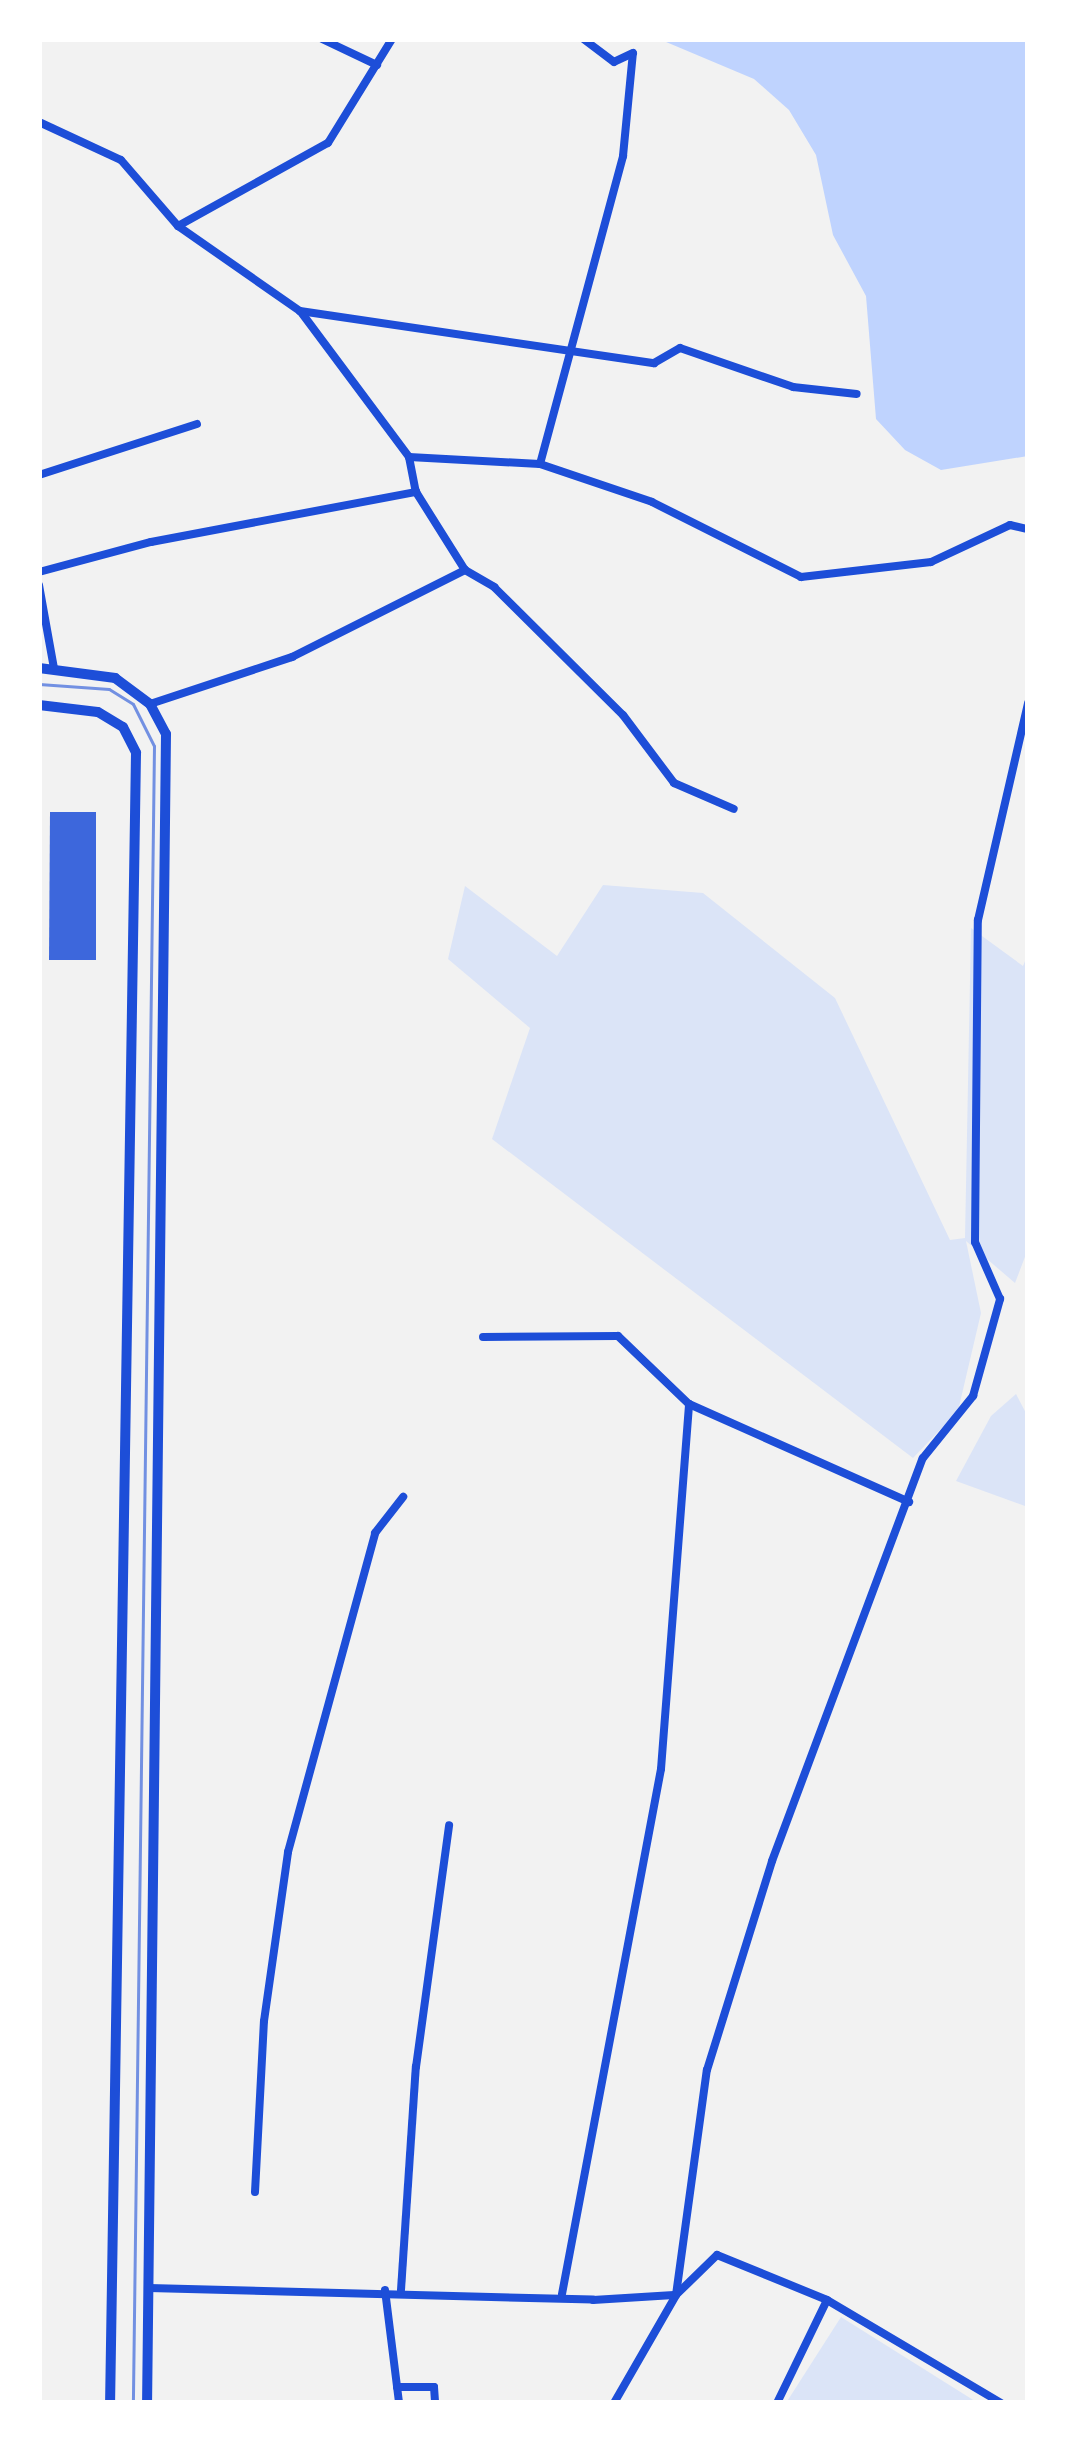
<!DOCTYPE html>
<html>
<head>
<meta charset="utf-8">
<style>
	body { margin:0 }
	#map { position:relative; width:1067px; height:2442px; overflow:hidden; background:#f2f2f2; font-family:"IBM Plex Sans",sans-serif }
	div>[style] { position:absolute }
	.green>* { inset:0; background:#dbe4f7 }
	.water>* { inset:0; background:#bfd3fe }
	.building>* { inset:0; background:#3d67dc }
	.minor>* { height:8px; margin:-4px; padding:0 4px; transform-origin:4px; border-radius:4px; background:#1d4ed8 }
	.secondary>* { height:10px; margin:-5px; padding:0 5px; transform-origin:5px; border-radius:5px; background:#1d4ed8 }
	.tram>* { height:3px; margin:-1.5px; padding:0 1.5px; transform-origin:1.5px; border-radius:1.5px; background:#7290e2 }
	span { translate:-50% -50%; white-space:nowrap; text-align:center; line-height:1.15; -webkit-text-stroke:12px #fff; paint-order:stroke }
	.frame { position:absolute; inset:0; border:42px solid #fff; pointer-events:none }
</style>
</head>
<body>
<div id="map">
	<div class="green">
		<div style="clip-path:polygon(603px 885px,703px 893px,835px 998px,950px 1240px,965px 1238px,971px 928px,1023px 966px,1028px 954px,1028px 1249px,1015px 1283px,966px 1241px,981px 1313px,958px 1411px,913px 1458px,492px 1139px,530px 1028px,448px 959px,465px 886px,557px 956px)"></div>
		<div style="clip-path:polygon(1016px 1394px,1028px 1417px,1028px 1507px,956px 1481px,991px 1416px)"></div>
		<div style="clip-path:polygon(841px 2317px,978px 2403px,786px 2403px)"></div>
	</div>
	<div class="water">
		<div style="clip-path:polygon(659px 39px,1028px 39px,1028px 456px,941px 470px,905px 450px,876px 419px,866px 296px,833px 235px,816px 155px,789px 110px,754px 79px)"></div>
	</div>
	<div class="building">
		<div style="clip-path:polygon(50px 812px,96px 812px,96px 960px,49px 960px)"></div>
	</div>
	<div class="minor">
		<div style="left:322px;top:39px;width:61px;rotate:25.3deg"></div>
		<div style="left:39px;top:122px;width:90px;rotate:24.9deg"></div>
		<div style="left:121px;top:160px;width:87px;rotate:49.2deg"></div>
		<div style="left:178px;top:226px;width:149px;rotate:34.9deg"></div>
		<div style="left:300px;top:311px;width:358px;rotate:8.4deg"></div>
		<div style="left:654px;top:363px;width:30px;rotate:-30deg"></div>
		<div style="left:680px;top:348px;width:120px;rotate:19deg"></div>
		<div style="left:793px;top:387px;width:64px;rotate:6.2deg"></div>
		<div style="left:178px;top:226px;width:171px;rotate:-29deg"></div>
		<div style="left:328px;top:143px;width:122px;rotate:-58.4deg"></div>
		<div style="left:301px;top:312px;width:181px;rotate:53.3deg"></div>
		<div style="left:409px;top:457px;width:36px;rotate:79deg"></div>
		<div style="left:416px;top:492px;width:92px;rotate:57.9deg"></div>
		<div style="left:465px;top:570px;width:34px;rotate:30deg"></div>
		<div style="left:494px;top:587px;width:182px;rotate:44.8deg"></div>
		<div style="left:623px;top:715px;width:85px;rotate:53.1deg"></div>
		<div style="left:674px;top:783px;width:65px;rotate:23.4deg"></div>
		<div style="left:409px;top:457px;width:131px;rotate:3.1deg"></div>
		<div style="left:540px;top:464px;width:118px;rotate:18.7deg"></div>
		<div style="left:652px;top:502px;width:167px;rotate:26.7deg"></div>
		<div style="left:801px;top:577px;width:131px;rotate:-6.6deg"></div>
		<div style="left:931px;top:562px;width:87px;rotate:-25.1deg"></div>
		<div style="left:1010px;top:525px;width:18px;rotate:13deg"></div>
		<div style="left:540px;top:464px;width:319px;rotate:-74.9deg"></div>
		<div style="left:623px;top:156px;width:103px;rotate:-84.5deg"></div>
		<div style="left:633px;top:53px;width:21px;rotate:155deg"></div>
		<div style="left:614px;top:62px;width:38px;rotate:-143deg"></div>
		<div style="left:39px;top:475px;width:166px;rotate:-17.9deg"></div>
		<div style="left:39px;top:572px;width:116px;rotate:-15deg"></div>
		<div style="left:151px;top:542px;width:270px;rotate:-10.7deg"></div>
		<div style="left:39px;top:585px;width:84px;rotate:79.8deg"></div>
		<div style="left:150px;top:704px;width:150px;rotate:-18.3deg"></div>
		<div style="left:292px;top:657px;width:194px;rotate:-26.7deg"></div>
		<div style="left:483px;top:1337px;width:135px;rotate:-0.4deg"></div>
		<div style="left:618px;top:1336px;width:98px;rotate:43.8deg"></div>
		<div style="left:689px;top:1404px;width:241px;rotate:24deg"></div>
		<div style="left:255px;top:2192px;width:171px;rotate:-87deg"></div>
		<div style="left:264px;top:2021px;width:171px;rotate:-81.9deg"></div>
		<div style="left:288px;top:1852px;width:331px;rotate:-74.7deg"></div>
		<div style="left:375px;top:1533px;width:46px;rotate:-52.1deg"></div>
		<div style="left:149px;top:2288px;width:444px;rotate:1.5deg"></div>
		<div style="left:593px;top:2300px;width:81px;rotate:-3.5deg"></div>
		<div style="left:385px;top:2290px;width:114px;rotate:82.9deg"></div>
		<div style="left:401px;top:2290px;width:224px;rotate:-86.2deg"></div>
		<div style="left:416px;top:2067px;width:244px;rotate:-82.2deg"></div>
		<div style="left:562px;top:2294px;width:534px;rotate:-79.32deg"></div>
		<div style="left:661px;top:1769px;width:366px;rotate:-85.6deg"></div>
		<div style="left:677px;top:2294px;width:56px;rotate:-44.3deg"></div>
		<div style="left:717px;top:2255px;width:119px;rotate:22.2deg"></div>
		<div style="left:827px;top:2300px;width:202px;rotate:30.6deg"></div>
		<div style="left:397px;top:2387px;width:37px"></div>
		<div style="left:434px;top:2387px;width:16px;rotate:86deg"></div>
		<div style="left:614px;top:2403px;width:125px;rotate:-60.1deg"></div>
		<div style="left:676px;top:2295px;width:227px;rotate:-82.2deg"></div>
		<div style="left:707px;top:2070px;width:219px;rotate:-72.7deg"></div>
		<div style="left:772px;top:1861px;width:430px;rotate:-69.5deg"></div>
		<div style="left:923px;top:1458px;width:80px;rotate:-51.1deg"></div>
		<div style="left:973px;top:1396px;width:101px;rotate:-74.4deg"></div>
		<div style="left:1000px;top:1299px;width:62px;rotate:-113.7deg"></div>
		<div style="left:975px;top:1242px;width:322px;rotate:-89.5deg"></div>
		<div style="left:978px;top:920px;width:223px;rotate:-77deg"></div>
		<div style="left:777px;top:2403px;width:114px;rotate:-64.1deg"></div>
	</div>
	<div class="secondary">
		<div style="left:39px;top:668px;width:77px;rotate:7.5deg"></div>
		<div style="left:115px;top:678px;width:44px;rotate:36.6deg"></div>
		<div style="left:150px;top:704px;width:34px;rotate:62deg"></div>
		<div style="left:166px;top:734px;width:1669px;rotate:90.65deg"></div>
		<div style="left:39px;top:705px;width:59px;rotate:6.8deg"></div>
		<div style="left:98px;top:712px;width:29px;rotate:31deg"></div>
		<div style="left:123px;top:727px;width:29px;rotate:63deg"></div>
		<div style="left:136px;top:753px;width:1650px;rotate:90.9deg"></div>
	</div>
	<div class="tram">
		<div style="left:39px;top:684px;width:70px;rotate:4.1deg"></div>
		<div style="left:109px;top:689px;width:28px;rotate:32deg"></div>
		<div style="left:133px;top:704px;width:47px;rotate:63.4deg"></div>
		<div style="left:154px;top:746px;width:1657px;rotate:90.73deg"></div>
	</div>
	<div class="frame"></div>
</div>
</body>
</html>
